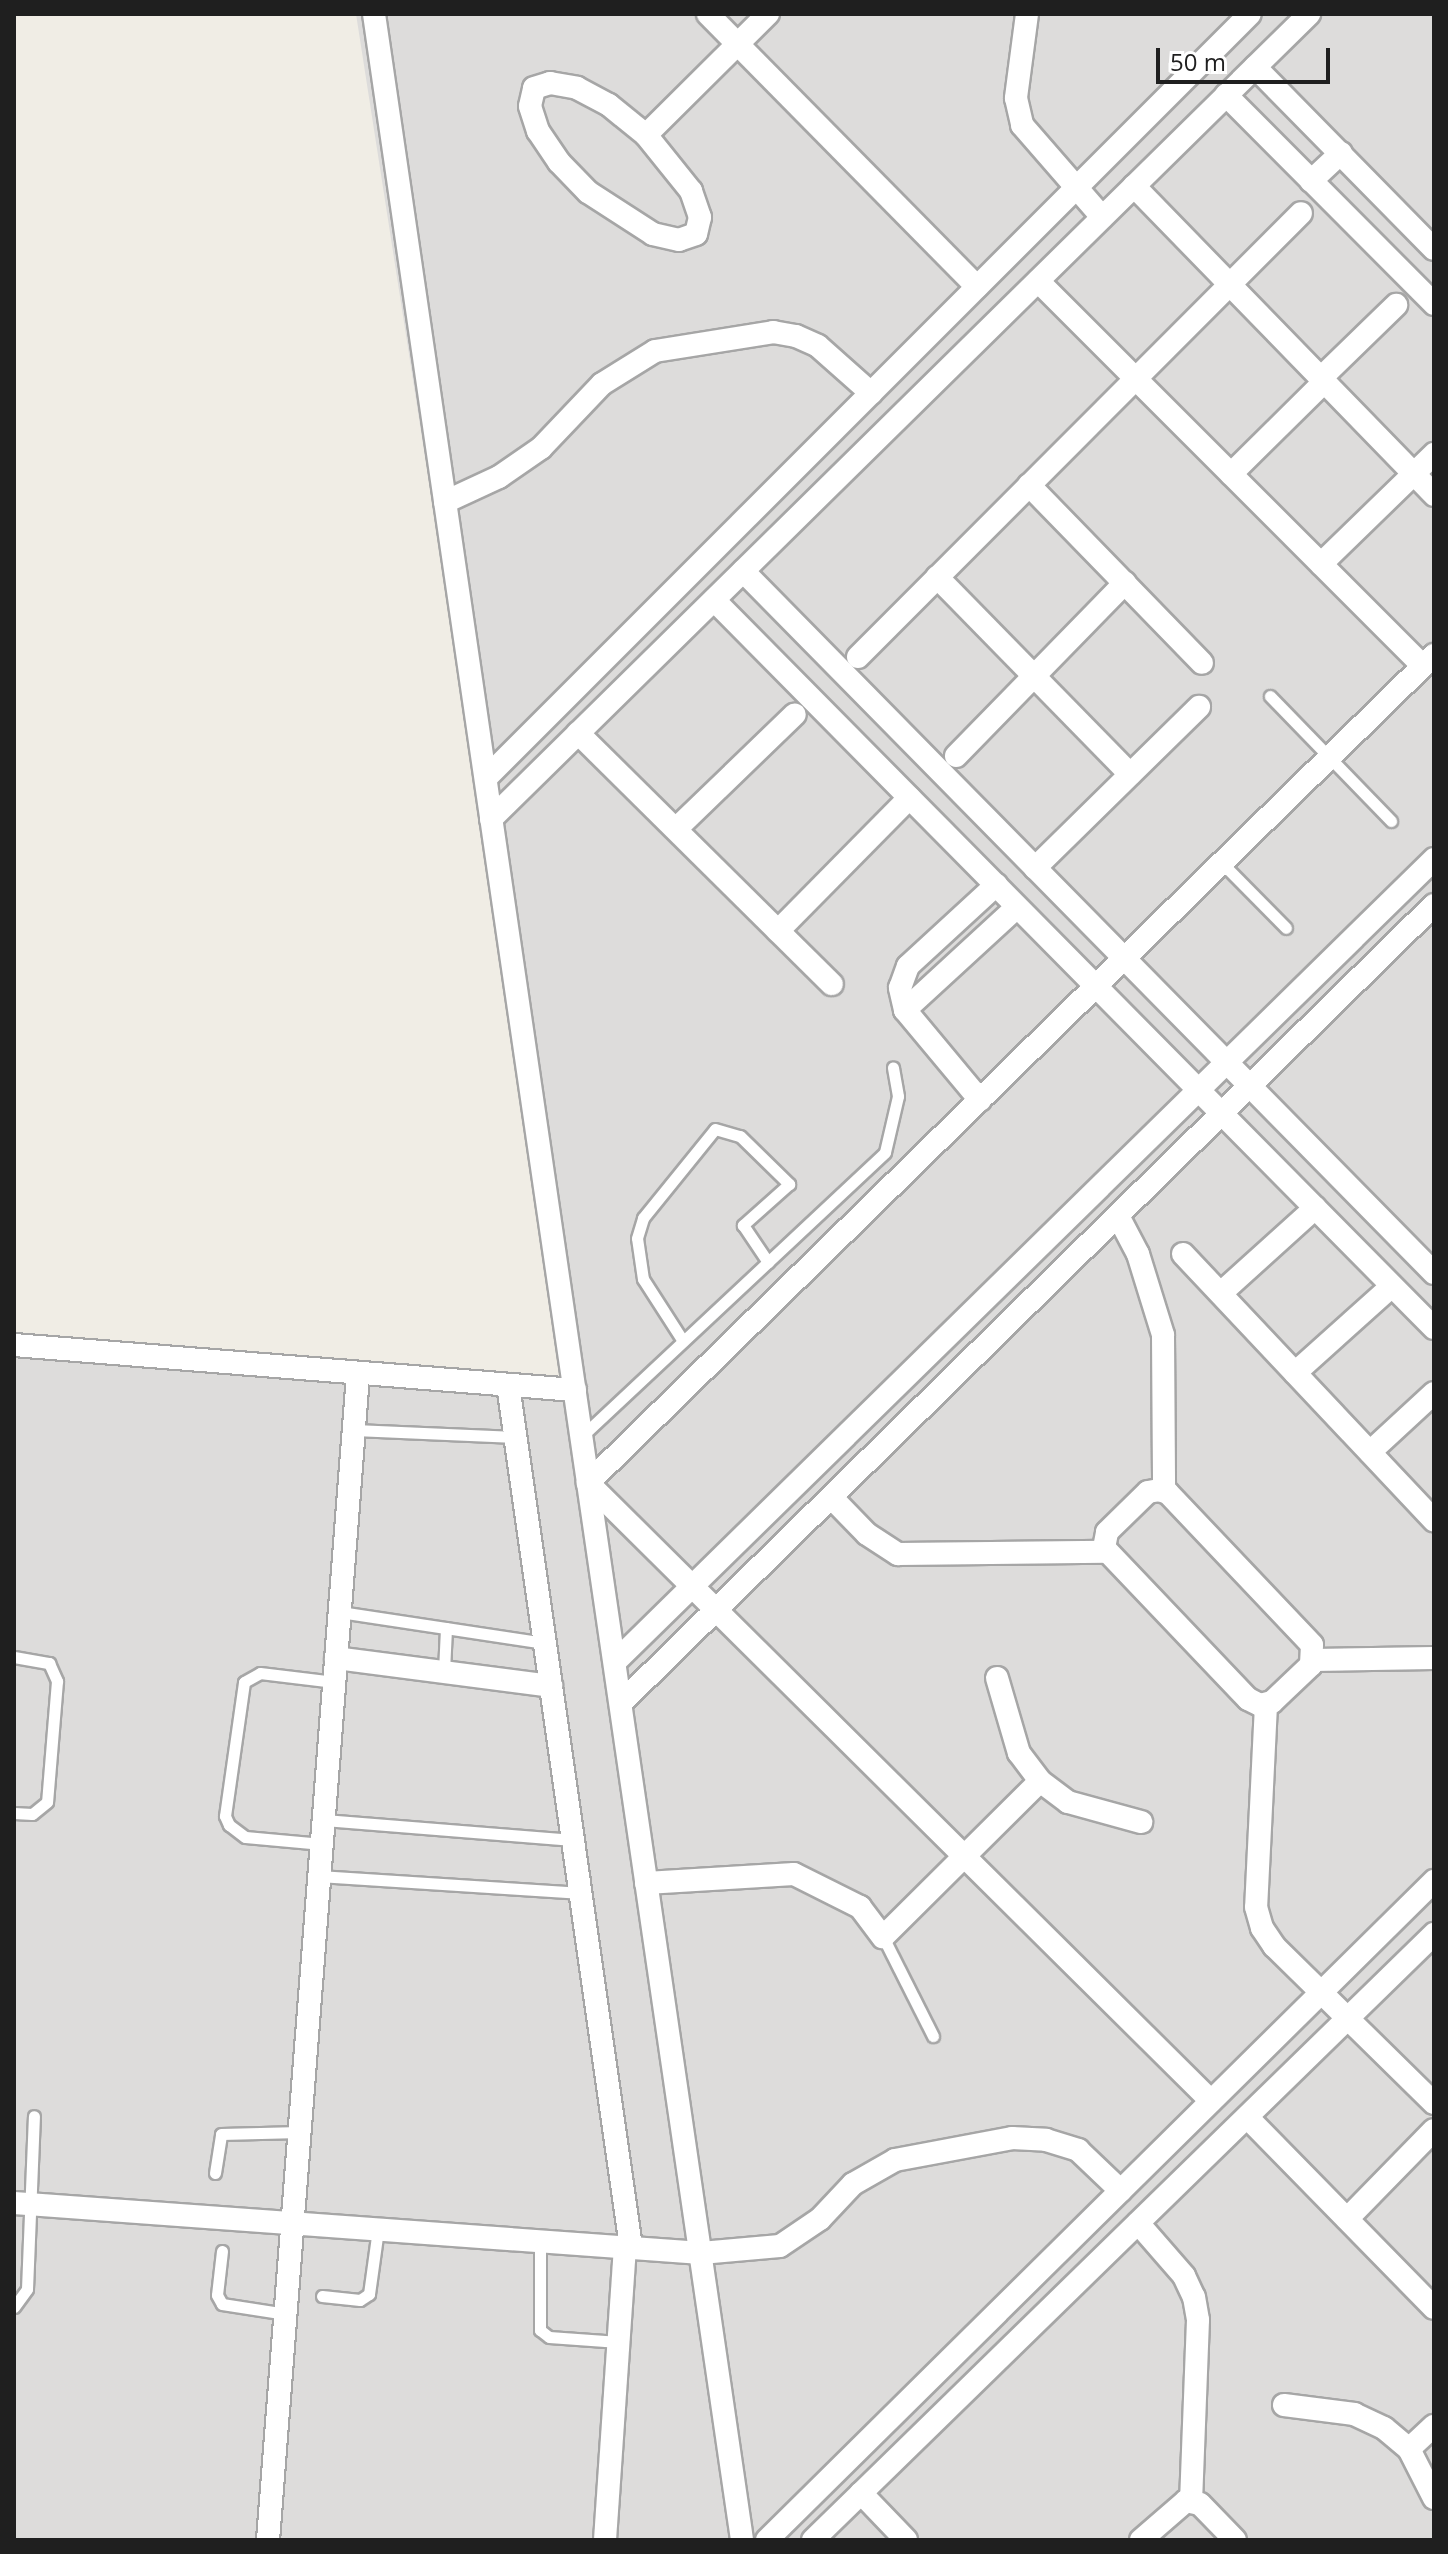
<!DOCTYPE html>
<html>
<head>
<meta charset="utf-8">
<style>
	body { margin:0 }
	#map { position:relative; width:1448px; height:2554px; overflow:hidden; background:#f0ede5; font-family:"Open Sans",sans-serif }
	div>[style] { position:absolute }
	.residential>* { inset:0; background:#dddcdb }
	.roads { filter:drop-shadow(2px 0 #a6a6a6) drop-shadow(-2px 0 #a6a6a6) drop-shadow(0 2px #a6a6a6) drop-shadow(0 -2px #a6a6a6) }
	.service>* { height:11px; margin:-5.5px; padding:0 5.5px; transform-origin:5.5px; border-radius:5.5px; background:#fff }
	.minor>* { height:22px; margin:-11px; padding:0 11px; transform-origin:11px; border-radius:11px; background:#fff }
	span { translate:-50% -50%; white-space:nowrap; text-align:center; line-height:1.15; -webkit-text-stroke:6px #fff; paint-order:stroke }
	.frame { position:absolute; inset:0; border:16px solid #1f1f1f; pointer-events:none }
	.scale { position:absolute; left:1156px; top:48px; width:174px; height:36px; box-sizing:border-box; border:4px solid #1f1f1f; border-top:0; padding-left:10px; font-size:24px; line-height:28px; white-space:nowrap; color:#1f1f1f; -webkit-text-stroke:6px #fff; paint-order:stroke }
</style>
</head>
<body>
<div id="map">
	<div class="residential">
		<div style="clip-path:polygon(356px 14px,1434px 14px,1434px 2540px,14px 2540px,14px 1339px,569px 1382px)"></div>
	</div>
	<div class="roads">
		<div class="service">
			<div style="left:1270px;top:696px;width:174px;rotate:45.9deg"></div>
			<div style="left:1222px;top:863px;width:91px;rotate:45.4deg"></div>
			<div style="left:683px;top:1341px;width:74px;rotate:-122.8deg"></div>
			<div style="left:643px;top:1279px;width:41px;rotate:-98.3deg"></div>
			<div style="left:637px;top:1238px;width:21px;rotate:-73deg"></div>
			<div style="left:643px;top:1218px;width:114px;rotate:-51deg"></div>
			<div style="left:715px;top:1129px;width:26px;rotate:16deg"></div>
			<div style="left:740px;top:1136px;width:69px;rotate:44.4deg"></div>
			<div style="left:789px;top:1184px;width:62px;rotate:138.3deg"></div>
			<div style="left:743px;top:1225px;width:45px;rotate:56deg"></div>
			<div style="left:354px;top:1430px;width:162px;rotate:2.5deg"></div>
			<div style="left:582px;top:1436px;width:415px;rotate:-43.1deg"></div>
			<div style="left:885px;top:1152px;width:57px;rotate:-76.9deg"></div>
			<div style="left:898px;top:1096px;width:29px;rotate:-100deg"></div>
			<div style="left:340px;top:1612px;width:207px;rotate:8.6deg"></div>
			<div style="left:14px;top:1657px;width:36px;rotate:10deg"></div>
			<div style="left:49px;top:1663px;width:20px;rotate:66deg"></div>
			<div style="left:57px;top:1681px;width:121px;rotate:94.7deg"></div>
			<div style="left:47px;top:1802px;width:19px;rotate:141deg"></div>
			<div style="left:32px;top:1814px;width:18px;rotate:-177deg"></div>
			<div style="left:444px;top:1671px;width:43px;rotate:-87.3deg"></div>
			<div style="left:324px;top:1820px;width:250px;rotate:4.6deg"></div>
			<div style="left:322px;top:1844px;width:77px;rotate:-174.8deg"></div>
			<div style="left:245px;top:1837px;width:20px;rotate:-143deg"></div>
			<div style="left:229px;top:1825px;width:10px;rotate:-114deg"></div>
			<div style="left:225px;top:1816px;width:135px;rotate:-81.9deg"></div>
			<div style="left:244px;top:1682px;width:18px;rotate:-29deg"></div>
			<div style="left:260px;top:1673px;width:75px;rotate:6.9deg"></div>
			<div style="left:320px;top:1876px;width:261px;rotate:3.7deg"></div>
			<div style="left:883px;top:1937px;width:111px;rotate:63.2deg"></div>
			<div style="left:215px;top:2173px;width:39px;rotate:-81deg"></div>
			<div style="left:221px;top:2134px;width:79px;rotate:-1.5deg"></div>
			<div style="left:540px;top:2240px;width:90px;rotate:90deg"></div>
			<div style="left:540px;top:2330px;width:11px;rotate:38deg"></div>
			<div style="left:549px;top:2337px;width:70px;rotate:4.1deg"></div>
			<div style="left:222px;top:2251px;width:44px;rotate:96.5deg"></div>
			<div style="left:217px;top:2295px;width:10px;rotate:61deg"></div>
			<div style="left:222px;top:2304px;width:65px;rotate:8.9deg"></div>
			<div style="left:322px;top:2296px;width:38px;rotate:6deg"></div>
			<div style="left:360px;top:2300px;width:11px;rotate:-34deg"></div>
			<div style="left:369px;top:2294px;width:66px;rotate:-82.1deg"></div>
			<div style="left:14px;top:2307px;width:22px;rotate:-54deg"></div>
			<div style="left:27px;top:2289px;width:173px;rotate:-87.7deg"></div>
		</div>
		<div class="minor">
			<div style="left:374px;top:14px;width:2553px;rotate:81.71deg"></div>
			<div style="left:708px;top:14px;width:383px;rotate:45.4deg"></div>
			<div style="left:1027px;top:14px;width:85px;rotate:97.5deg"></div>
			<div style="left:1016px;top:98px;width:28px;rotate:77deg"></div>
			<div style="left:1022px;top:125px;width:122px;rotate:49deg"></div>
			<div style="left:1255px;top:67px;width:255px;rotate:45.5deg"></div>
			<div style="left:550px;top:83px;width:27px;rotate:10deg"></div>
			<div style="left:577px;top:88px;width:36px;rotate:28deg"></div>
			<div style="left:609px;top:105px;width:48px;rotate:39deg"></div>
			<div style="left:646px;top:135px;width:72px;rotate:51.2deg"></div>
			<div style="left:691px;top:191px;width:28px;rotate:71deg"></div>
			<div style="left:700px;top:217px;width:17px;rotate:103deg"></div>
			<div style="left:696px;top:234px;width:18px;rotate:161deg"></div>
			<div style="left:679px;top:240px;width:27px;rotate:-167deg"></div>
			<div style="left:653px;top:234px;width:77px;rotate:-147.1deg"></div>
			<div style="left:588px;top:192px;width:42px;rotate:-134deg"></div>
			<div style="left:559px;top:162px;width:37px;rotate:-124deg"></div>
			<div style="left:538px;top:131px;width:26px;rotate:-108deg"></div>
			<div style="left:530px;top:106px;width:18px;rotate:-77deg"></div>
			<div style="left:534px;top:88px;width:17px;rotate:-17deg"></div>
			<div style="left:1226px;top:95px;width:295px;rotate:45.1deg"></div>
			<div style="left:646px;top:135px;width:172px;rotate:-44.8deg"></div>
			<div style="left:1311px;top:181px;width:41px;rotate:-43deg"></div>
			<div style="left:1134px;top:186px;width:431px;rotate:45.8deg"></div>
			<div style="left:1038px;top:281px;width:544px;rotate:45deg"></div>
			<div style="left:1321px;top:378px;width:105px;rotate:-44.2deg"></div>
			<div style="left:1231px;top:474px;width:131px;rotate:-44.7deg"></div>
			<div style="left:1029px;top:485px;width:248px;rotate:45.8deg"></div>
			<div style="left:445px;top:502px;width:60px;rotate:-24.8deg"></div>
			<div style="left:499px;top:477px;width:51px;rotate:-34.6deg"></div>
			<div style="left:541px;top:448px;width:88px;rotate:-46.4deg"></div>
			<div style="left:602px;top:384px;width:62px;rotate:-31.9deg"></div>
			<div style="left:655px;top:351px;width:120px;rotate:-9.1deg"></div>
			<div style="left:773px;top:332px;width:23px;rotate:10deg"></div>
			<div style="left:796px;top:336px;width:24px;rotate:24deg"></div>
			<div style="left:818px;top:346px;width:71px;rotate:41.6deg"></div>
			<div style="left:1321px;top:564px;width:158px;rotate:-44.2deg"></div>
			<div style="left:743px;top:571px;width:985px;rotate:45.45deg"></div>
			<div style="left:937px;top:577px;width:276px;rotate:45.6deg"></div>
			<div style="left:714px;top:600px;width:1024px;rotate:45.32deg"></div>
			<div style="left:858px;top:657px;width:627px;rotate:-45.06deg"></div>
			<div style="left:578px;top:733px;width:357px;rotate:44.7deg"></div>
			<div style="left:956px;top:756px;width:242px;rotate:-45.7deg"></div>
			<div style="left:486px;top:778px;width:1080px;rotate:-45deg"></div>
			<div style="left:491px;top:819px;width:1148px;rotate:-44.54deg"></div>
			<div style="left:676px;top:829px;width:165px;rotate:-44deg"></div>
			<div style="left:1035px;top:868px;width:230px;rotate:-44.5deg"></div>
			<div style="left:778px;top:931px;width:187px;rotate:-45.4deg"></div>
			<div style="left:905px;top:1010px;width:152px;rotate:-42.6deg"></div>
			<div style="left:980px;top:1100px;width:117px;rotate:-129.8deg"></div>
			<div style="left:905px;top:1010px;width:23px;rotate:-103deg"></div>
			<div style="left:900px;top:988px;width:23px;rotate:-70deg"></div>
			<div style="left:908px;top:966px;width:120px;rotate:-42.6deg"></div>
			<div style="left:1118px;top:1216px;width:43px;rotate:62.2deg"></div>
			<div style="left:1138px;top:1254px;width:85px;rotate:72.8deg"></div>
			<div style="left:1163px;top:1335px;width:156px;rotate:89.6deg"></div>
			<div style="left:1183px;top:1254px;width:366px;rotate:46.7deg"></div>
			<div style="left:1221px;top:1293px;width:127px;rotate:-42.1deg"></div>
			<div style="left:14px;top:1345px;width:563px;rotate:4.59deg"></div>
			<div style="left:1295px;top:1373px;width:130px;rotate:-41.9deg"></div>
			<div style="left:508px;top:1385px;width:871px;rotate:81.88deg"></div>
			<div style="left:1370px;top:1452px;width:87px;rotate:-42.7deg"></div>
			<div style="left:1159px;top:1490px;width:9px;rotate:18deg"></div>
			<div style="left:1168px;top:1493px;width:209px;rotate:46.5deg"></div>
			<div style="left:1312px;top:1645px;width:20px;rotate:93deg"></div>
			<div style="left:1311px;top:1665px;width:54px;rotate:136.5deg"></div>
			<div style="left:1272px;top:1702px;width:12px;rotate:166deg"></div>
			<div style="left:1260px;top:1705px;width:13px;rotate:-153deg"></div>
			<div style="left:1248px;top:1699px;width:209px;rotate:-133.6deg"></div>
			<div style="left:1104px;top:1548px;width:16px;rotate:-79deg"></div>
			<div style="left:1107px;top:1532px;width:57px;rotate:-44.3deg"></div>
			<div style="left:1148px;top:1492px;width:11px;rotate:-10deg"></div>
			<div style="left:832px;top:1498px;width:50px;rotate:45.8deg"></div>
			<div style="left:867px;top:1534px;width:37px;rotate:33deg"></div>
			<div style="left:898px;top:1554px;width:208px;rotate:-0.6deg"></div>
			<div style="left:336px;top:1658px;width:217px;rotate:7.4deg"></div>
			<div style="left:1314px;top:1660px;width:120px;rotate:-1deg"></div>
			<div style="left:615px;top:1662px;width:1147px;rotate:-44.43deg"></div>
			<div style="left:997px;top:1678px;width:78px;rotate:73.7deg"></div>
			<div style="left:1019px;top:1753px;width:35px;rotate:53deg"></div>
			<div style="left:1040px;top:1781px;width:35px;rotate:37deg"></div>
			<div style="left:1068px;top:1802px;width:76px;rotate:15.3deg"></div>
			<div style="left:621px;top:1703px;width:1139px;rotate:-44.47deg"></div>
			<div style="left:1266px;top:1705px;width:202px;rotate:92.8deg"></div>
			<div style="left:1256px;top:1907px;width:22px;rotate:74deg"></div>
			<div style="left:1262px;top:1928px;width:22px;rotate:56deg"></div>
			<div style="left:1274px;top:1946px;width:224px;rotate:44.5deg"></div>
			<div style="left:646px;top:1883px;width:148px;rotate:-3.5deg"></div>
			<div style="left:794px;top:1874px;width:74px;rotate:26.6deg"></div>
			<div style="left:860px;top:1907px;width:38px;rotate:53deg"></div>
			<div style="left:883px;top:1937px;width:221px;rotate:-44.8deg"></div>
			<div style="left:1211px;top:2101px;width:878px;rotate:-135.23deg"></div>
			<div style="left:588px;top:1483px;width:1184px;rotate:-44.38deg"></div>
			<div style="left:1247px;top:2117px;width:267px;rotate:45.6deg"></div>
			<div style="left:14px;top:2203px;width:689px;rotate:4.16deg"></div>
			<div style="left:701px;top:2253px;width:79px;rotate:-5.1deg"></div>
			<div style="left:780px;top:2246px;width:48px;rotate:-34deg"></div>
			<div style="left:820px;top:2219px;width:48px;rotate:-46.7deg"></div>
			<div style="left:853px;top:2184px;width:48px;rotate:-29.7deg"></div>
			<div style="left:895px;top:2160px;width:119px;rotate:-10.6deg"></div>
			<div style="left:1012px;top:2138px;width:34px;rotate:3deg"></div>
			<div style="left:1046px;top:2140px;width:34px;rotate:17deg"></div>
			<div style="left:1078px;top:2150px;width:59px;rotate:43.6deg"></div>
			<div style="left:1347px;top:2219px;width:124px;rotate:-45.7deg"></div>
			<div style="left:1138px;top:2223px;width:70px;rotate:49deg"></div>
			<div style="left:1184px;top:2276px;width:23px;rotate:65deg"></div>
			<div style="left:1194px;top:2297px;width:23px;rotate:80deg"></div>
			<div style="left:1198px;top:2320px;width:181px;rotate:92.2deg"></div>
			<div style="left:1284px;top:2405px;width:71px;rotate:7.3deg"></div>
			<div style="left:1354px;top:2414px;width:33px;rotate:25deg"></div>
			<div style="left:1384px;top:2428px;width:33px;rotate:40deg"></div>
			<div style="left:1409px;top:2449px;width:55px;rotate:63deg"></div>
			<div style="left:1409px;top:2449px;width:34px;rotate:-43deg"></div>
			<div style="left:861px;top:2493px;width:65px;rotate:46.2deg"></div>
			<div style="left:268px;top:2540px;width:1168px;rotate:-85.58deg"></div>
			<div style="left:605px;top:2540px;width:294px;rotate:-86.1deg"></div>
			<div style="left:767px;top:2540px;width:938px;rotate:-44.65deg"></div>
			<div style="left:813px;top:2540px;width:868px;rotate:-44.3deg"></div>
			<div style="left:1141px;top:2540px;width:60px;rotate:-40.9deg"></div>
			<div style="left:1186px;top:2501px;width:14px;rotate:12deg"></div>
			<div style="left:1200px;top:2504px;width:50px;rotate:45.8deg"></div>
		</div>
	</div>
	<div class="frame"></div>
	<div class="scale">50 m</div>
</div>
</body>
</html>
